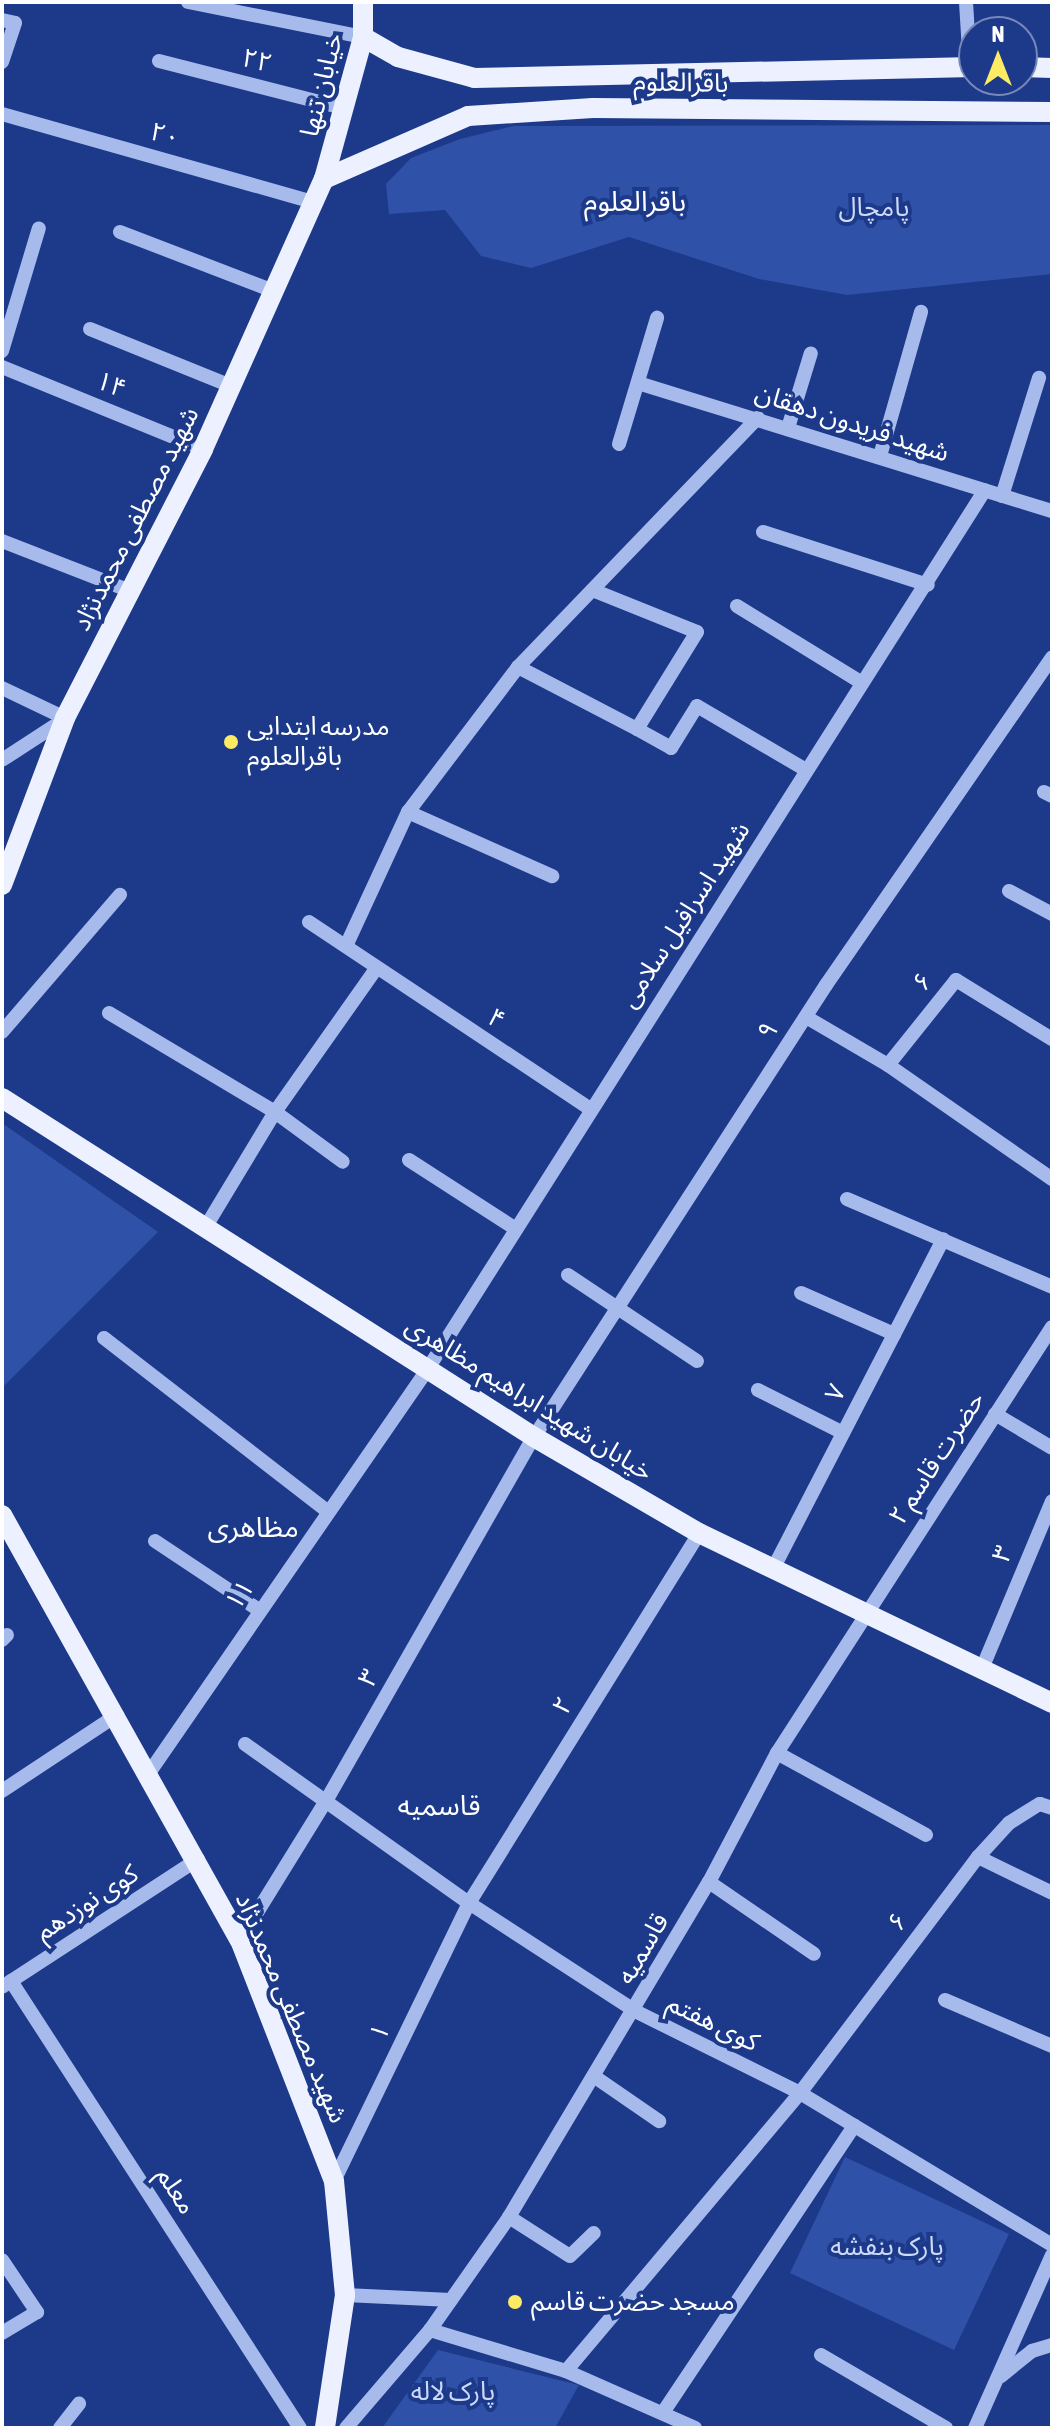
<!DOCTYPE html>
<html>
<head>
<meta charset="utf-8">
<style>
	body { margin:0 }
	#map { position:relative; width:1054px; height:2430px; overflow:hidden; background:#1c398a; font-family:"Asap Condensed","Noto Sans Arabic",sans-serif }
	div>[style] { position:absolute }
	.green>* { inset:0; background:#2f51a8 }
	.minor>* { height:14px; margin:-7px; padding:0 7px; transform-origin:7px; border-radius:7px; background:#a7baec }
	.major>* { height:20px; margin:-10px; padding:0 10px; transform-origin:10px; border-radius:10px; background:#ecf0ff }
	.dots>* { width:22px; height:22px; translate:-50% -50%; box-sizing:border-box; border:4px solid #1c398a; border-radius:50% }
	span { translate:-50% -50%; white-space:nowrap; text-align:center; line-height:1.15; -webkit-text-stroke:8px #1c398a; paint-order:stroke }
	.street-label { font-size:26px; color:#fff }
	.park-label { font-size:26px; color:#ccd9f9 }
	.poi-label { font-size:26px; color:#fff }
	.left { translate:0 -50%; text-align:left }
	.neighbourhood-label { font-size:28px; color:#fff }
	.frame { position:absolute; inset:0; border:4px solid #fff; pointer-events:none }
	.north { position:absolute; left:958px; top:16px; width:80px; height:80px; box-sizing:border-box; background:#1c398a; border:2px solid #7788b9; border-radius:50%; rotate:0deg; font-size:22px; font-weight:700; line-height:32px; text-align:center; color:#fff }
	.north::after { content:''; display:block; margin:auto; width:28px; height:36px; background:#fdeb64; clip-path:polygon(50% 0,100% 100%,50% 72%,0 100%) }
</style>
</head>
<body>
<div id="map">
	<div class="green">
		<div style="clip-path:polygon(1052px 125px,1052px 274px,847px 295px,759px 279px,629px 237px,531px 268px,481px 256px,445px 210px,389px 214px,386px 184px,411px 158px,460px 139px,513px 126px)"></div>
		<div style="clip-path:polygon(2px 1123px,158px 1232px,2px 1388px)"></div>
		<div style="clip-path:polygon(845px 2157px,1009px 2234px,954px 2350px,790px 2273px)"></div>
		<div style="clip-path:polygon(438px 2350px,579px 2385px,555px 2428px,382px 2428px)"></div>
	</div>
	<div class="minor">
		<div style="left:188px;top:2px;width:178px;rotate:11.3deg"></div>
		<div style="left:966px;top:2px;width:65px;rotate:86.5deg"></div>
		<div style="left:2px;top:20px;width:13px;rotate:13deg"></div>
		<div style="left:15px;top:23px;width:41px;rotate:108.4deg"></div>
		<div style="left:159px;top:61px;width:191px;rotate:14.3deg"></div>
		<div style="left:2px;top:114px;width:324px;rotate:15.8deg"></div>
		<div style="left:120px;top:232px;width:165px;rotate:21deg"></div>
		<div style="left:90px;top:329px;width:152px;rotate:22deg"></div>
		<div style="left:2px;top:351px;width:128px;rotate:-73.3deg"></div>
		<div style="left:2px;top:367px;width:217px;rotate:22.2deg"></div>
		<div style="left:638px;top:383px;width:433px;rotate:17.2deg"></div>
		<div style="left:788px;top:428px;width:78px;rotate:-73deg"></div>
		<div style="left:619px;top:444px;width:132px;rotate:-73.2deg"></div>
		<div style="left:880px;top:456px;width:150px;rotate:-74.1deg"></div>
		<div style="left:1002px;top:496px;width:124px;rotate:-72.6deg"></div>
		<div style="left:763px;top:532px;width:173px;rotate:17.8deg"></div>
		<div style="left:2px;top:541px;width:137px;rotate:21.3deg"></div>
		<div style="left:737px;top:606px;width:147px;rotate:31.6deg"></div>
		<div style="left:518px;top:667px;width:134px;rotate:27.5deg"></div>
		<div style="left:637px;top:729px;width:114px;rotate:-58.3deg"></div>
		<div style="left:697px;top:632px;width:110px;rotate:-158.1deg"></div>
		<div style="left:2px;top:688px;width:70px;rotate:25.5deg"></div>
		<div style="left:637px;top:729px;width:39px;rotate:29deg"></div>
		<div style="left:671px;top:748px;width:49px;rotate:-58.2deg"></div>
		<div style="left:697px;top:706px;width:126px;rotate:30.4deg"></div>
		<div style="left:2px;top:760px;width:75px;rotate:-33.1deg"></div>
		<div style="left:1044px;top:792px;width:9px;rotate:27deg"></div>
		<div style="left:408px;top:812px;width:158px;rotate:24deg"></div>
		<div style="left:1009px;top:891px;width:49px;rotate:28.1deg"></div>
		<div style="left:309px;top:922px;width:338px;rotate:33.6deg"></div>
		<div style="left:346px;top:946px;width:148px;rotate:-65.2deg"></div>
		<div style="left:408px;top:812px;width:182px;rotate:-52.8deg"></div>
		<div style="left:518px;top:667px;width:346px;rotate:-46.1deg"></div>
		<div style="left:109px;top:1013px;width:193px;rotate:30.8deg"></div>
		<div style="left:275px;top:1112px;width:84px;rotate:36.3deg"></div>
		<div style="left:806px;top:1017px;width:95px;rotate:30.3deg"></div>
		<div style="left:888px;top:1065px;width:200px;rotate:34.8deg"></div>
		<div style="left:2px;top:1032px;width:181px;rotate:-49.3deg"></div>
		<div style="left:888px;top:1065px;width:109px;rotate:-51.3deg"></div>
		<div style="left:956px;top:980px;width:113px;rotate:31.6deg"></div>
		<div style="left:409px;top:1160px;width:127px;rotate:32.8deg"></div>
		<div style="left:847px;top:1199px;width:223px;rotate:23.2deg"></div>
		<div style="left:205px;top:1228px;width:135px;rotate:-58.9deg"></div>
		<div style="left:275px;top:1112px;width:175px;rotate:-54.8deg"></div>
		<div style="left:568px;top:1275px;width:155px;rotate:33.7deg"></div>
		<div style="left:801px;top:1293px;width:102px;rotate:23.8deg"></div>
		<div style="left:104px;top:1338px;width:282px;rotate:37.8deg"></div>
		<div style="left:758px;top:1390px;width:95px;rotate:26.8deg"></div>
		<div style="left:995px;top:1414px;width:66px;rotate:30.8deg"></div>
		<div style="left:155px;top:1541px;width:125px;rotate:33.6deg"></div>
		<div style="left:773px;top:1569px;width:371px;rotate:-62.7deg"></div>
		<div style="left:2px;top:1640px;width:7px;rotate:-45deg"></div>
		<div style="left:981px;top:1671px;width:184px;rotate:-67.3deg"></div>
		<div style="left:245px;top:1744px;width:275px;rotate:35.4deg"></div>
		<div style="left:469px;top:1903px;width:198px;rotate:33deg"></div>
		<div style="left:635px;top:2011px;width:184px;rotate:26.4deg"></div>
		<div style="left:800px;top:2093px;width:294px;rotate:31.1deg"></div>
		<div style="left:777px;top:1753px;width:170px;rotate:28.8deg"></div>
		<div style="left:149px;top:1773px;width:493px;rotate:-55.4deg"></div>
		<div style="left:429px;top:1367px;width:1038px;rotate:-57.63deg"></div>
		<div style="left:2px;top:1791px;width:138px;rotate:-33.5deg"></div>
		<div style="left:978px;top:1857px;width:82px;rotate:25.9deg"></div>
		<div style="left:709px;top:1882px;width:127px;rotate:34.4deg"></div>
		<div style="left:240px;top:1940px;width:163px;rotate:-58.3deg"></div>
		<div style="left:326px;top:1801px;width:419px;rotate:-60.3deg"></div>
		<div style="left:534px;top:1437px;width:538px;rotate:-57.14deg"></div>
		<div style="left:826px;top:985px;width:398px;rotate:-55.4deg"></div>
		<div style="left:11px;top:1981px;width:532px;rotate:57.12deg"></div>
		<div style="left:2px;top:1987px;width:234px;rotate:-33.1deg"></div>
		<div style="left:945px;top:2000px;width:116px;rotate:23.3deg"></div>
		<div style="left:595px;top:2077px;width:78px;rotate:34.5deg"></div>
		<div style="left:334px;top:2181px;width:309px;rotate:-64.1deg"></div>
		<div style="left:469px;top:1903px;width:436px;rotate:-58.1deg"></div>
		<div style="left:509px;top:2217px;width:72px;rotate:32.6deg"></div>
		<div style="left:570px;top:2256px;width:33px;rotate:-44deg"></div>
		<div style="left:2px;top:2260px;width:63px;rotate:56.1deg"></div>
		<div style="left:37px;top:2312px;width:41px;rotate:149deg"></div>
		<div style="left:345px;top:2295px;width:106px;rotate:2.7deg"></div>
		<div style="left:430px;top:2330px;width:142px;rotate:16.8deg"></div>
		<div style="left:566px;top:2371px;width:141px;rotate:23.8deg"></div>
		<div style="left:821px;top:2355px;width:145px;rotate:30.3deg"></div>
		<div style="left:566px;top:2371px;width:363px;rotate:-49.9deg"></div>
		<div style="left:800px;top:2093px;width:296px;rotate:-53deg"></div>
		<div style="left:978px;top:1857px;width:46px;rotate:-47.6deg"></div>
		<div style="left:1009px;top:1823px;width:36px;rotate:-32deg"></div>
		<div style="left:1040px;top:1804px;width:13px;rotate:18deg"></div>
		<div style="left:1001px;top:2376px;width:40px;rotate:-39deg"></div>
		<div style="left:1032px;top:2351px;width:21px;rotate:-17deg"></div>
		<div style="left:664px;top:2411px;width:343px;rotate:-56.3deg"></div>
		<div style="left:60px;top:2428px;width:31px;rotate:-52deg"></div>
		<div style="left:346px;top:2428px;width:129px;rotate:-49.4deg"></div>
		<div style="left:430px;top:2330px;width:138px;rotate:-55deg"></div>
		<div style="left:509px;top:2217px;width:390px;rotate:-59.2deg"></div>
		<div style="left:709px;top:1882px;width:146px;rotate:-62.2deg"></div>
		<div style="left:777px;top:1753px;width:507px;rotate:-57.16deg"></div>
		<div style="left:975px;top:2428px;width:189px;rotate:-66deg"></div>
	</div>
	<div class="major">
		<div style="left:363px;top:37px;width:40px;rotate:29.7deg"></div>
		<div style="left:398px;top:57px;width:79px;rotate:15.4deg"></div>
		<div style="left:474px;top:78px;width:500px;rotate:-1.26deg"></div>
		<div style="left:1022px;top:67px;width:30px;rotate:2deg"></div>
		<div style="left:324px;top:179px;width:157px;rotate:-23.6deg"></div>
		<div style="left:468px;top:116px;width:125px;rotate:-3.7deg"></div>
		<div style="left:593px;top:108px;width:459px;rotate:0.5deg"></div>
		<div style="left:2px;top:885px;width:178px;rotate:-69.3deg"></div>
		<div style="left:65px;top:718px;width:302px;rotate:-62.8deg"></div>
		<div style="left:203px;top:449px;width:296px;rotate:-65.9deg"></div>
		<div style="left:324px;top:179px;width:147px;rotate:-74.6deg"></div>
		<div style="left:363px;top:37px;width:35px;rotate:-90deg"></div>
		<div style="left:2px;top:1098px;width:631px;rotate:32.51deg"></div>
		<div style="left:534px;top:1437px;width:191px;rotate:30.2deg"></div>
		<div style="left:699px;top:1533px;width:392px;rotate:25.7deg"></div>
		<div style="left:2px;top:1515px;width:487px;rotate:60.8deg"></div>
		<div style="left:240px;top:1940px;width:259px;rotate:68.7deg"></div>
		<div style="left:334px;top:2181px;width:115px;rotate:84.5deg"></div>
		<div style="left:345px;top:2295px;width:134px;rotate:98.6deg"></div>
	</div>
	<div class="dots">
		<div style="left:231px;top:742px;background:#fdeb64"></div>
		<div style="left:515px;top:2302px;background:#fdeb64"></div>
	</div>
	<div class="street-label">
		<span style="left:257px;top:61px;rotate:14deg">۲۲</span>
		<span style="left:681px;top:83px;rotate:1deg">باقرالعلوم</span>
		<span style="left:322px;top:85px;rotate:-76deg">خیابان تنها</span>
		<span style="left:165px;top:135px;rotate:16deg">۲۰</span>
		<span style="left:111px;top:385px;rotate:22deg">۱۴</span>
		<span style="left:852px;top:423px;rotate:18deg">شهید فریدون دهقان</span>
		<span style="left:136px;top:519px;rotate:-63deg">شهید مصطفی محمدنژاد</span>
		<span style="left:685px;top:915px;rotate:-57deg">شهید اسرافیل سلامی</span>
		<span style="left:923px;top:982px;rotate:-51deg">۶</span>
		<span style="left:496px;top:1019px;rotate:33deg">۴</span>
		<span style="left:768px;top:1031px;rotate:-57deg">۹</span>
		<span style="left:836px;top:1393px;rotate:-63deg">۷</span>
		<span style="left:529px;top:1399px;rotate:32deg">خیابان شهید ابراهیم مظاهری</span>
		<span style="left:937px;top:1458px;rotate:-57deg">۲ حضرت قاسم</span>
		<span style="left:1003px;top:1554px;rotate:-67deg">۳</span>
		<span style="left:240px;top:1595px;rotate:-56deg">۱۱</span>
		<span style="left:369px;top:1678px;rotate:-60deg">۳</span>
		<span style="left:563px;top:1706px;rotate:-58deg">۲</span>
		<span style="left:87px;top:1903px;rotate:-33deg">کوی نوزدهم</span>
		<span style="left:898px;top:1922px;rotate:-53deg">۶</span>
		<span style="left:643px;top:1949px;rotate:-60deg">قاسمیه</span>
		<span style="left:291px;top:2008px;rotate:67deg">شهید مصطفی محمدنژاد</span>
		<span style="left:713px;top:2023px;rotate:26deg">کوی هفتم</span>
		<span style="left:380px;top:2032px;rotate:-64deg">۱</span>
		<span style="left:176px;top:2191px;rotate:57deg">معلم</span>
	</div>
	<div class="park-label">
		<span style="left:874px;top:208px">پامچال</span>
		<span style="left:887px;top:2247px">پارک بنفشه</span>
		<span style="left:453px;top:2392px">پارک لاله</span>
	</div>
	<div class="poi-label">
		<span class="left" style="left:247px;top:742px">مدرسه ابتدایی<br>باقرالعلوم</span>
		<span class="left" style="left:531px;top:2302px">مسجد حضرت قاسم</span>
	</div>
	<div class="neighbourhood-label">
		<span style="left:635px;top:201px">باقرالعلوم</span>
		<span style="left:253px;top:1527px">مظاهری</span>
		<span style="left:439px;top:1805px">قاسمیه</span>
	</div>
	<div class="frame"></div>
	<div class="north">N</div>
</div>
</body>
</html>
